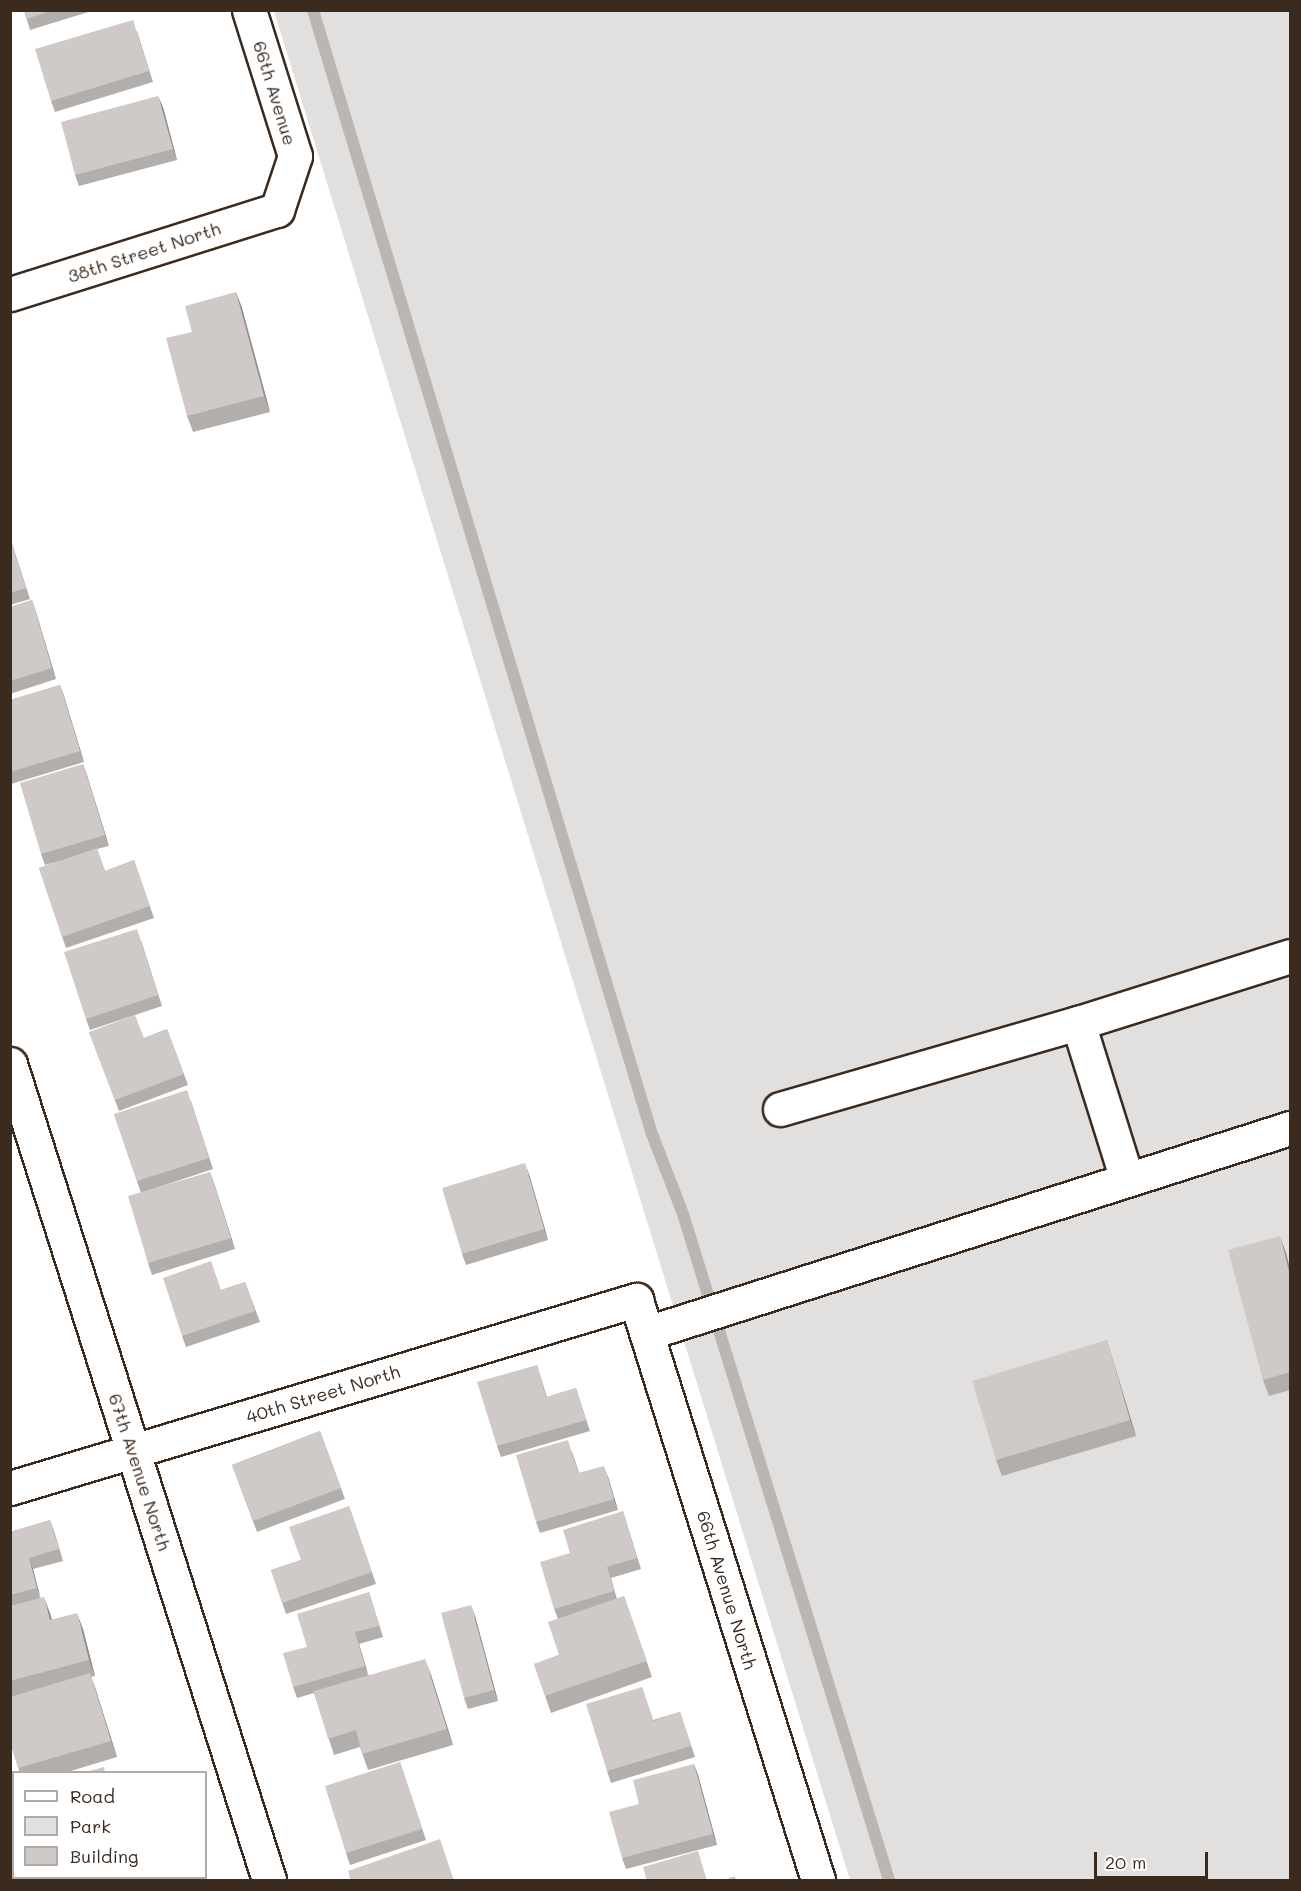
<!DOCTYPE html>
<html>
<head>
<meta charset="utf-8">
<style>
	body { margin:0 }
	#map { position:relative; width:1301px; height:1891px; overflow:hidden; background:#fff; font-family:Mali,sans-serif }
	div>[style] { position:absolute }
	.green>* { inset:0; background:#e2e0de }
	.stream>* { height:12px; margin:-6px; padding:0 6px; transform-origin:6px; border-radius:6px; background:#bcb6b3 }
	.roads { filter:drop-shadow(2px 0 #3b2a1e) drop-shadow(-2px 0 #3b2a1e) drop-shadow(0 2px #3b2a1e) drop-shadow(0 -2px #3b2a1e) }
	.minor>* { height:33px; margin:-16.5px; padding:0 16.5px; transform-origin:16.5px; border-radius:16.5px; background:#fff }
	.wall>* { inset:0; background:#b2aeab }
	.shaded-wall>* { inset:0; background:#918d8b }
	.building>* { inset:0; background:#cfcac7 }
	span { translate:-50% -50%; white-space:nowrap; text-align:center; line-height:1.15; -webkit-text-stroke:4.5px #fff; paint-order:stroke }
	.street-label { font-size:18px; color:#3b2a1e }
	.frame { position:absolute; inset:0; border:12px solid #3b2a1e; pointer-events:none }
	.legend { position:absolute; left:12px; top:1771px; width:195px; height:108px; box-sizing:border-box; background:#fff; border:2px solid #b1aaa5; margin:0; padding:8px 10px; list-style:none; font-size:18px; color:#3b2a1e }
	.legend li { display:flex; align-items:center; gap:12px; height:30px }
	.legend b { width:30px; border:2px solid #b1aaa5 }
	.scale { position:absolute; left:1094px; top:1852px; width:114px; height:27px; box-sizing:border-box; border:3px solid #3b2a1e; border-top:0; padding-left:8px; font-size:18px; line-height:21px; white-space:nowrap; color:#3b2a1e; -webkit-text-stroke:4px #fff; paint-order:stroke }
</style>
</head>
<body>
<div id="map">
	<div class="green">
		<div style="clip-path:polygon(274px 11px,1290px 11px,1290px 1880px,850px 1880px)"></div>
	</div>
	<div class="stream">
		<div style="left:313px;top:10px;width:1174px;rotate:73.22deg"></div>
		<div style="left:652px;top:1134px;width:86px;rotate:68.8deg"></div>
		<div style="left:683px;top:1214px;width:697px;rotate:72.81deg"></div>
	</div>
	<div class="roads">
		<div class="minor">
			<div style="left:10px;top:294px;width:280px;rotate:-17.5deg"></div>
			<div style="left:277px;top:210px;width:57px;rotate:-71.6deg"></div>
			<div style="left:295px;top:156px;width:153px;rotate:-107.5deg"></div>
			<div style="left:1078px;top:1023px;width:222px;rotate:-17.5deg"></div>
			<div style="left:10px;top:1064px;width:856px;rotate:72.39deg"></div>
			<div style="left:780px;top:1109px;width:310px;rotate:-16.1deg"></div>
			<div style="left:1078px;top:1023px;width:164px;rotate:72.6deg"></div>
			<div style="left:647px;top:1333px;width:675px;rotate:-17.68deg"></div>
			<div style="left:10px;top:1488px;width:654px;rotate:-16.72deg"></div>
			<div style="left:636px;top:1300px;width:608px;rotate:72.58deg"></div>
		</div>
	</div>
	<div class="wall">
		<div style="clip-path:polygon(24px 10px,95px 10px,30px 30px)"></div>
		<div style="clip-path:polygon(137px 31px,153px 82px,55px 112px,51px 101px)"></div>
		<div style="clip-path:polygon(163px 107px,177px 160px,79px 186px,75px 175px)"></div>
		<div style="clip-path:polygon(236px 292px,242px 308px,270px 412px,193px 432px,187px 416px,192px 332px)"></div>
		<div style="clip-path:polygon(10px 537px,30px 599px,10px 605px)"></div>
		<div style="clip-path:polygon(32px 600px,56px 679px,10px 694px,10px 607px)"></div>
		<div style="clip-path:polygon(60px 685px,84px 762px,11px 784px,10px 781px,10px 700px)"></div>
		<div style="clip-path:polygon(83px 764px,109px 846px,97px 849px,105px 871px,134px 860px,154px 918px,66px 948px,39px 868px,62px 860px,45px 865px,41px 854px)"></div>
		<div style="clip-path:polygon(141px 940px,162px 1006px,90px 1030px,86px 1019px)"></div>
		<div style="clip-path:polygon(167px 1029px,188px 1085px,119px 1111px,89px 1032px,144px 1038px)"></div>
		<div style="clip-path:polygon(191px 1101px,213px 1169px,141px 1193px,114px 1114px)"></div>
		<div style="clip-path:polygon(210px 1172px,235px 1249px,152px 1275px,148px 1263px)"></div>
		<div style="clip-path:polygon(529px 1174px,548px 1240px,466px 1265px,462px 1254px)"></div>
		<div style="clip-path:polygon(1286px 1253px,1290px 1269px,1290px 1390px,1269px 1396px,1263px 1380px)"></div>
		<div style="clip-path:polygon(245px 1282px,260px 1322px,186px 1347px,182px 1336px,221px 1290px)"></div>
		<div style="clip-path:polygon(1107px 1340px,1112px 1357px,1136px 1436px,1002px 1476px,996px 1460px)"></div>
		<div style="clip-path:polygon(537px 1365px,547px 1397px,576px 1388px,590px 1431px,501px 1457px,497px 1446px)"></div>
		<div style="clip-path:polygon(320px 1431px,345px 1499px,257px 1532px,232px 1465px)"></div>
		<div style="clip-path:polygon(572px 1451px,579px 1473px,608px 1477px,618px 1510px,540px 1533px,536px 1522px)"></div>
		<div style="clip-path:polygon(349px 1506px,376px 1584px,286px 1614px,271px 1570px,301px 1560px)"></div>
		<div style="clip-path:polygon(623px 1511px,641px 1569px,611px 1578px,617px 1599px,624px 1596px,652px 1677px,551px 1713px,534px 1664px,559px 1655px,558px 1619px,554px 1609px,570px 1553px)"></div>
		<div style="clip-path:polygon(50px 1520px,63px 1561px,33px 1569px,40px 1598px,50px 1613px,52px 1620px,83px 1629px,95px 1676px,91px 1677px,117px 1757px,64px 1773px,20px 1773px,10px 1742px,10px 1532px)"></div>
		<div style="clip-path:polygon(369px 1592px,383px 1637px,359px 1644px,368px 1675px,431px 1675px,453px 1745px,368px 1770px,360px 1747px,334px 1755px,314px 1693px,297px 1698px,293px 1687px,307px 1647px)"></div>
		<div style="clip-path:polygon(475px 1616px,498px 1701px,468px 1709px,464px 1698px)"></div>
		<div style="clip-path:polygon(642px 1687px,653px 1720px,680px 1712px,695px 1757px,611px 1783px,607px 1771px)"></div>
		<div style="clip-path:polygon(400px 1762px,426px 1840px,350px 1865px,346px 1853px)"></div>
		<div style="clip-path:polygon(694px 1764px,698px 1775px,717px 1845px,626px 1869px,622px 1858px,639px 1804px)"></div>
	</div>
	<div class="shaded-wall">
		<div style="clip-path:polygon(158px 96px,163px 107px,177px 160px,173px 149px)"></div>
		<div style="clip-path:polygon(236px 292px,242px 308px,270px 412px,264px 396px)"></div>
		<div style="clip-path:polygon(32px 600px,36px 612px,56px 679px,52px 668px)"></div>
		<div style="clip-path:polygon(60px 685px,64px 696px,84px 762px,80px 751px)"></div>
		<div style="clip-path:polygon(83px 764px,87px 775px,109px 846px,105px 835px)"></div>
		<div style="clip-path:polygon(525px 1163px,529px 1174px,548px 1240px,544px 1229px)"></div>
		<div style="clip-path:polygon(210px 1172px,214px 1183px,235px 1249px,231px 1238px)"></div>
		<div style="clip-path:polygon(1280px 1236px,1286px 1253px,1290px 1269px,1290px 1275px)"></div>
		<div style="clip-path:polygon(1107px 1340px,1112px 1357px,1136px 1436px,1130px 1420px)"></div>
		<div style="clip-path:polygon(604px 1466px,608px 1477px,618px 1510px,614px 1499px)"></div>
		<div style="clip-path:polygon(50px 1520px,54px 1531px,63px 1561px,59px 1549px)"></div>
		<div style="clip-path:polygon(29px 1558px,33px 1569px,41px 1599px,37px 1588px)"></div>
		<div style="clip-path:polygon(44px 1597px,50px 1613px,56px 1636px,50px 1620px)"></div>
		<div style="clip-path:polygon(471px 1605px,475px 1616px,498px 1701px,494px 1690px)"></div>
		<div style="clip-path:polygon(77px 1613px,83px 1629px,95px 1676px,89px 1660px)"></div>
		<div style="clip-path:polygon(355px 1632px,359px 1644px,369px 1677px,365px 1666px)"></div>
		<div style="clip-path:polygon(425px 1659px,431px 1675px,453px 1745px,447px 1729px)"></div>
		<div style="clip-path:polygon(90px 1673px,96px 1690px,117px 1757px,111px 1741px)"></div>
		<div style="clip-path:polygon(694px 1764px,698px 1775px,717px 1845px,713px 1834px)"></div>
	</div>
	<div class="building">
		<div style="clip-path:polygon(24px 10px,54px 10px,26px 19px)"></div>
		<div style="clip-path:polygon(133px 20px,149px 71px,51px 101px,35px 49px)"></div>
		<div style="clip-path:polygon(158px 96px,173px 149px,75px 175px,61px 122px)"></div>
		<div style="clip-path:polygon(236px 292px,264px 396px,187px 416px,166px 338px,192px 332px,185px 306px)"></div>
		<div style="clip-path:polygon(10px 539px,26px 588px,10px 593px)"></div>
		<div style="clip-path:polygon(32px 600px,52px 668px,10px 681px,10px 607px)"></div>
		<div style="clip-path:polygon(60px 685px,80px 751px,10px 772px,10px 700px)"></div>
		<div style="clip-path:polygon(83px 764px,105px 835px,41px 854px,20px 783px)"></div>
		<div style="clip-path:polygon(97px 848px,105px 871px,134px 860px,150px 906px,62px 937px,39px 868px)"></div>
		<div style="clip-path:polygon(137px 929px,158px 995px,86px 1019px,64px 952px)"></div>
		<div style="clip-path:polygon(135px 1015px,144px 1038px,167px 1029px,184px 1074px,115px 1100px,89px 1032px)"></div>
		<div style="clip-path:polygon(187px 1090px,209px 1158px,137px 1181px,114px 1114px)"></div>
		<div style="clip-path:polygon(525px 1163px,544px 1229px,462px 1254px,442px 1188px)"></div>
		<div style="clip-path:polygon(210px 1172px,231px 1238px,148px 1263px,128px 1196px)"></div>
		<div style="clip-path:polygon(1280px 1236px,1290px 1275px,1290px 1372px,1263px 1380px,1228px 1250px)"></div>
		<div style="clip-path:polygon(211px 1261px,221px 1290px,245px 1282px,255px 1311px,182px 1336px,163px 1278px)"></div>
		<div style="clip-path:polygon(1107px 1340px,1130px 1420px,996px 1460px,972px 1381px)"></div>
		<div style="clip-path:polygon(537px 1365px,546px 1397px,576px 1388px,586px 1420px,497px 1446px,477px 1382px)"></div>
		<div style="clip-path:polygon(320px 1431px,341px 1488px,253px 1521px,232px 1465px)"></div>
		<div style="clip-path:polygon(568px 1440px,578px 1473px,604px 1466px,614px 1499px,536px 1522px,516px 1455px)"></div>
		<div style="clip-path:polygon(349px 1506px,372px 1572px,282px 1603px,271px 1570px,301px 1560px,289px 1527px)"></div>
		<div style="clip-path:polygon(623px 1511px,637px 1558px,607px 1567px,614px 1591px,554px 1609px,540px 1562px,570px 1553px,563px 1530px)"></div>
		<div style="clip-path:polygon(50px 1520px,59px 1549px,29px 1558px,37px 1588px,10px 1595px,10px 1532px)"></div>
		<div style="clip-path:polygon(369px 1592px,379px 1626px,355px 1632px,365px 1666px,293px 1687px,283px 1653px,307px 1647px,297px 1614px)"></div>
		<div style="clip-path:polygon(624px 1596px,647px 1661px,545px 1696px,534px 1664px,559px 1655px,548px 1622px)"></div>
		<div style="clip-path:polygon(44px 1597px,50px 1620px,77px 1613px,89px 1660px,10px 1681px,10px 1606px)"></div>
		<div style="clip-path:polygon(471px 1605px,494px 1690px,464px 1698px,441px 1613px)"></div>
		<div style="clip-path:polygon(425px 1659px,447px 1729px,362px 1754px,356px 1730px,328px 1739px,314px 1691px)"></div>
		<div style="clip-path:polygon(90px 1673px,111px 1741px,18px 1768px,10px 1742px,10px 1697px)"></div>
		<div style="clip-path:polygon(642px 1687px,653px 1721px,680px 1712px,691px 1746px,607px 1771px,586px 1704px)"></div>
		<div style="clip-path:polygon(400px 1762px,422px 1829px,346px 1853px,325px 1786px)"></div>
		<div style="clip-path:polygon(694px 1764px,713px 1834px,622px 1858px,609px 1812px,639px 1804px,633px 1780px)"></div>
		<div style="clip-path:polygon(104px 1767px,105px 1773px,82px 1773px)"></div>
		<div style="clip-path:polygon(440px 1839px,454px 1881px,351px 1881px,348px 1871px)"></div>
		<div style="clip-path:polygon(698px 1851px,707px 1881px,647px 1881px,643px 1867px)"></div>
		<div style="clip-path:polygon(735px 1876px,736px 1881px,721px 1881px)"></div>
		<div style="clip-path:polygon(56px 1878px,158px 1878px,159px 1881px,57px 1881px)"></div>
	</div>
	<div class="street-label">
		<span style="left:275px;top:93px;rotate:73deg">66th Avenue</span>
		<span style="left:144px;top:252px;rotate:-18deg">38th Street North</span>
		<span style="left:323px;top:1394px;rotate:-17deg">40th Street North</span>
		<span style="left:140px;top:1472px;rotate:72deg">67th Avenue North</span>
		<span style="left:727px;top:1590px;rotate:73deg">66th Avenue North</span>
	</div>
	<div class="frame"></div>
	<ul class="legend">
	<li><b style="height:8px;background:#fff"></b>Road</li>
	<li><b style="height:16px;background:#e2e0de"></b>Park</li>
	<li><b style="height:16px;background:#cfcac7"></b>Building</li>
	</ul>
	<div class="scale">20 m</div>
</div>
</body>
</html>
